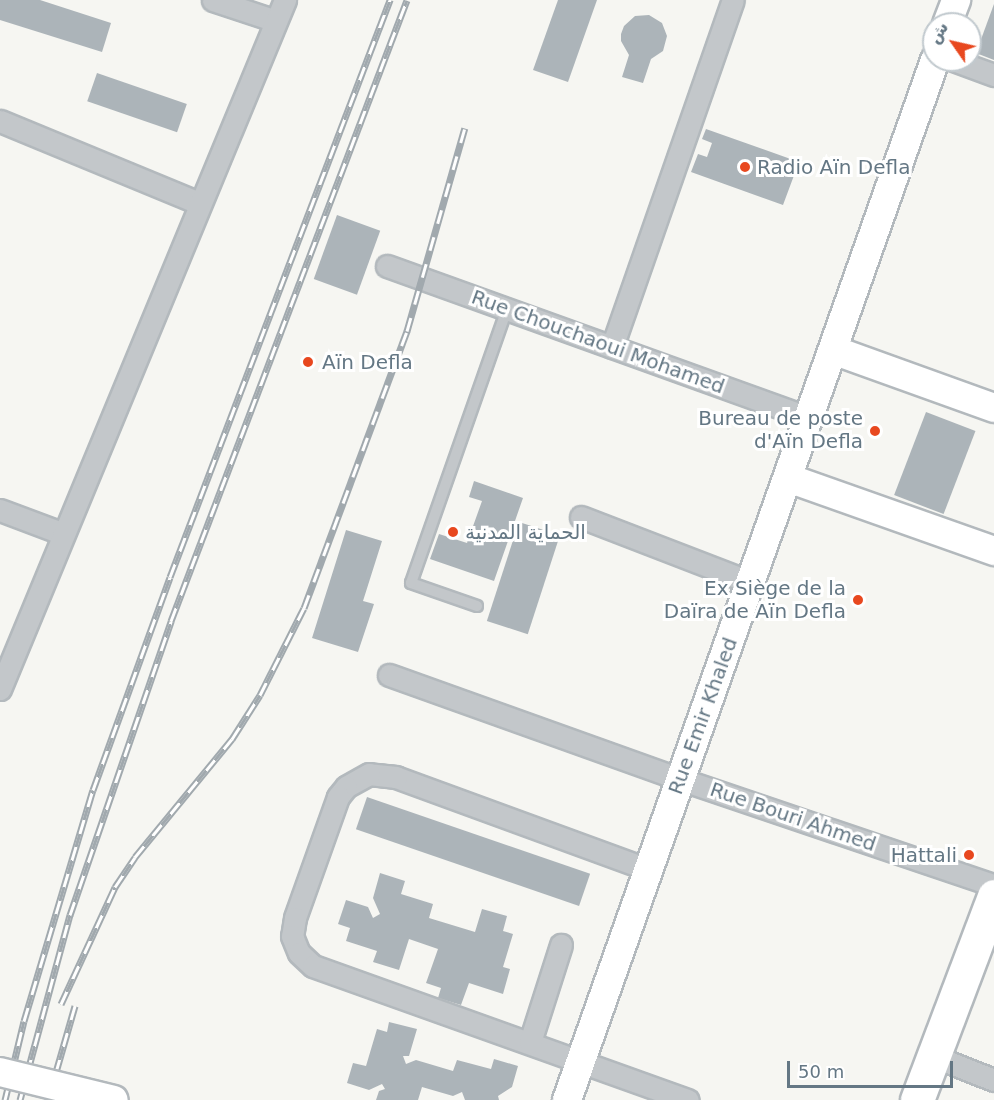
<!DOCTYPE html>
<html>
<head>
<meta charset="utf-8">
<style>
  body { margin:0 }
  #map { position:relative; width:994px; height:1100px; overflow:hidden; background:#f6f6f2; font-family:"DejaVu Sans",Vazirmatn,sans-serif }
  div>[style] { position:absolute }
  .building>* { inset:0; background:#acb4b9; transform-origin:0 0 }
  .roads { filter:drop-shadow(2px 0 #b3b9bd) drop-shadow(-2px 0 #b3b9bd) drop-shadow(0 2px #b3b9bd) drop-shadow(0 -2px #b3b9bd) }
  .lane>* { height:10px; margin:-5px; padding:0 5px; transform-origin:5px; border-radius:5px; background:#c3c7ca }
  .street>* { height:21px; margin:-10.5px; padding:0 10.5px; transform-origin:10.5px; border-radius:10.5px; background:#c3c7ca }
  .secondary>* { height:28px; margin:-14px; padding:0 14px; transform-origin:14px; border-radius:14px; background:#fff }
  .primary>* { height:33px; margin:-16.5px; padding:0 16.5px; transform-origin:16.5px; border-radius:16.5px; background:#fff }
  .rail>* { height:7px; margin-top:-3.5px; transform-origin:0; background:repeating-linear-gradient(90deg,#fff 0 14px,#a1a9ae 0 28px); box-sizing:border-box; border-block:2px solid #a1a9ae }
  .bridges { filter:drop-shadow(2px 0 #b3b9bd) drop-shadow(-2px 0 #b3b9bd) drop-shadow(0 2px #b3b9bd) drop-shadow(0 -2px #b3b9bd) }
  .secondary-bridge>* { height:28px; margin:-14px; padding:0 14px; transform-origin:14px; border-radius:14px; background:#fff }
  .dots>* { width:16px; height:16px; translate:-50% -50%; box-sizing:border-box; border:3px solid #fff; border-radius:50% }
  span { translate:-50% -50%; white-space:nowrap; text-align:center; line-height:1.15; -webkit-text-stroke:6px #fff; paint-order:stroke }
  .poi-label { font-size:20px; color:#647784 }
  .left { translate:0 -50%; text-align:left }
  .right { translate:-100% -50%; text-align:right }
  .street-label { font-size:20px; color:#647784 }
  .north { position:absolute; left:922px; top:12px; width:60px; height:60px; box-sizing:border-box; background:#fff; border:2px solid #c1c9ce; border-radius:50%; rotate:304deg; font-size:16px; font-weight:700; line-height:24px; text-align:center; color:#647784 }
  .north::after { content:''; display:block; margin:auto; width:21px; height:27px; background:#e8481f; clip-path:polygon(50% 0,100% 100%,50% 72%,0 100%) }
  .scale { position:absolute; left:787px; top:1061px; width:166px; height:27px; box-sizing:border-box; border:3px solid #647784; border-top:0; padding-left:8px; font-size:18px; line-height:21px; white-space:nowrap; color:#647784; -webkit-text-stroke:4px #fff; paint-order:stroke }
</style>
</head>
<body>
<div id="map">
  <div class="building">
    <div style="clip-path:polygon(0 0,40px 0,111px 23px,102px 52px,0 20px)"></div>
    <div style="clip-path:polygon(558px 0,597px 0,568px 82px,533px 70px)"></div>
    <div style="clip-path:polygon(994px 4px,994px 60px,976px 53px)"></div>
    <div style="clip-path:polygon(649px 15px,662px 23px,667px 36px,663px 51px,651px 59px,643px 83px,622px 77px,629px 55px,621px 41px,621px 34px,624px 26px,635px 16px)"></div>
    <div style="left:97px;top:73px;width:95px;height:30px;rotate:19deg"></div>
    <div style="clip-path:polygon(706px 129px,799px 162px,783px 205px,691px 172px,698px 154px,707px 157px,712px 143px,702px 139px)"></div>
    <div style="left:337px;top:215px;width:46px;height:68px;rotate:20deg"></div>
    <div style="left:926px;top:412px;width:53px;height:89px;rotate:21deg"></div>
    <div style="clip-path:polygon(474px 481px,523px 498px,494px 581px,430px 559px,439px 534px,467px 543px,482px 501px,469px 497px)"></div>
    <div style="left:519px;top:522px;width:43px;height:104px;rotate:18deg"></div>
    <div style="clip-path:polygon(346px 530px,382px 541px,363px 601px,374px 604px,358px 652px,312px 638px)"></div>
    <div style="left:367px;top:797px;width:236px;height:34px;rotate:19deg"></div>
    <div style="clip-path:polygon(380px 873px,405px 881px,401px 894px,433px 904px,429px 918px,475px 932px,482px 909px,507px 916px,503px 931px,513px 934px,503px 967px,510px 969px,503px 994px,469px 983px,461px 1005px,438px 998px,441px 988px,426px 983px,438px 949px,409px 939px,399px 970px,373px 962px,377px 951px,346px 941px,350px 928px,338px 924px,346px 900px,368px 907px,373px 918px,380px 914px,373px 898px)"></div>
    <div style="clip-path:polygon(389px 1022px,417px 1029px,409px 1056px,403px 1056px,406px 1064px,416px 1060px,453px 1071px,457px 1060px,491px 1069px,494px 1059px,518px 1066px,512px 1087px,498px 1096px,499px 1100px,465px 1100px,462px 1092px,453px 1096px,422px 1087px,418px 1100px,376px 1100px,379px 1091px,385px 1089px,382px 1084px,369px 1090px,347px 1083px,353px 1063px,366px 1066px,377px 1029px,387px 1032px)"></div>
  </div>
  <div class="roads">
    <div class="lane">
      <div style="left:477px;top:606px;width:70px;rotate:-160.8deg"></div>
      <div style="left:411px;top:583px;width:290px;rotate:-70.7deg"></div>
    </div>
    <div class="street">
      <div style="left:213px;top:0;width:66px;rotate:18.4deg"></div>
      <div style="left:953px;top:60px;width:44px;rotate:20.1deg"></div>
      <div style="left:0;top:121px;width:215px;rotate:22.4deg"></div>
      <div style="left:387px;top:266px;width:449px;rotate:19.8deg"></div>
      <div style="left:612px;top:347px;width:367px;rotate:-70.8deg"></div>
      <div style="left:0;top:510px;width:68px;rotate:20.6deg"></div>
      <div style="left:581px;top:517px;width:183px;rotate:21.1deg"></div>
      <div style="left:389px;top:675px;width:309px;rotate:19.7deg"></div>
      <div style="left:680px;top:779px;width:331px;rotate:18.7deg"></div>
      <div style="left:0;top:689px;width:746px;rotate:-67.53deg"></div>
      <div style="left:647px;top:869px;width:267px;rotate:-159.9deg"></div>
      <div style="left:396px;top:777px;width:27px;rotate:-174deg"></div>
      <div style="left:369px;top:774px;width:26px;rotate:151deg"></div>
      <div style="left:346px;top:787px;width:13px;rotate:129deg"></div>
      <div style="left:338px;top:797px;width:128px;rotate:109.6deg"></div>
      <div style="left:295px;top:918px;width:18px;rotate:99deg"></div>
      <div style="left:292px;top:936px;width:18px;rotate:68deg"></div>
      <div style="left:299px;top:953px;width:19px;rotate:43deg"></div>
      <div style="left:313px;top:966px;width:398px;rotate:19.7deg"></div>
      <div style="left:530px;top:1042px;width:102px;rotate:-72.3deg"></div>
      <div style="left:933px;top:1056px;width:66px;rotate:21.5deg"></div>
    </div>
    <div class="secondary">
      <div style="left:947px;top:24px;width:26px;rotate:-69deg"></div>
      <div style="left:833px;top:350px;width:171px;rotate:19.8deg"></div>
      <div style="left:788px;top:478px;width:219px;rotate:19.5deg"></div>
      <div style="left:567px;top:1100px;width:1103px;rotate:-70.51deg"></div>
    </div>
    <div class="primary">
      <div style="left:917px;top:1100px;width:218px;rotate:-69.3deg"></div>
    </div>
  </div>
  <div class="rail">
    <div style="left:61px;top:1004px;width:129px;rotate:-65.2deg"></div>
    <div style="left:115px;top:887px;width:36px;rotate:-56deg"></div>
    <div style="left:135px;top:857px;width:153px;rotate:-50.6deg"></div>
    <div style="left:232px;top:739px;width:52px;rotate:-57.5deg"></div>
    <div style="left:260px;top:695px;width:97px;rotate:-63.2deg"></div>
    <div style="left:304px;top:608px;width:296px;rotate:-69.6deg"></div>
    <div style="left:407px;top:331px;width:211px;rotate:-74.1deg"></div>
    <div style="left:5px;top:1100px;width:81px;rotate:-76.5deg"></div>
    <div style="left:24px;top:1021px;width:241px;rotate:-73.4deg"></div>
    <div style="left:93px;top:790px;width:226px;rotate:-70.1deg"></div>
    <div style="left:170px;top:577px;width:618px;rotate:-69.13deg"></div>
    <div style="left:20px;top:1100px;width:192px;rotate:-74.9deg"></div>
    <div style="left:70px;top:915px;width:311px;rotate:-71deg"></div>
    <div style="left:171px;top:621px;width:664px;rotate:-69.19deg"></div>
    <div style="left:48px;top:1100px;width:98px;rotate:-74deg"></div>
  </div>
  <div class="bridges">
    <div class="secondary-bridge">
      <div style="left:0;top:1072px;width:117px;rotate:13.8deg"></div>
    </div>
  </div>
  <div class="dots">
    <div style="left:745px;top:167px;background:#e8481f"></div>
    <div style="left:308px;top:362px;background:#e8481f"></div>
    <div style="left:875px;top:431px;background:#e8481f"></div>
    <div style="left:453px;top:532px;background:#e8481f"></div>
    <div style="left:858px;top:600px;background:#e8481f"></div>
    <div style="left:969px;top:855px;background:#e8481f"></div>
  </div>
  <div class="poi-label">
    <span class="left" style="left:757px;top:167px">Radio Aïn Defla</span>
    <span class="left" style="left:322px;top:362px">Aïn Defla</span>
    <span class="right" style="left:863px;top:430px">Bureau de poste<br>d'Aïn Defla</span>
    <span class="left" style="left:465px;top:532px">الحماية المدنية</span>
    <span class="right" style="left:846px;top:600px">Ex Siège de la<br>Daïra de Aïn Defla</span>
    <span class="right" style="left:957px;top:855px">Hattali</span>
  </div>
  <div class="street-label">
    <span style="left:598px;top:342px;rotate:20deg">Rue Chouchaoui Mohamed</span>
    <span style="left:703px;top:716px;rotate:-70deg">Rue Emir Khaled</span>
    <span style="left:793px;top:817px;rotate:19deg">Rue Bouri Ahmed</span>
  </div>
  <div class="north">ش</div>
  <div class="scale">50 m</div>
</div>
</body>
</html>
